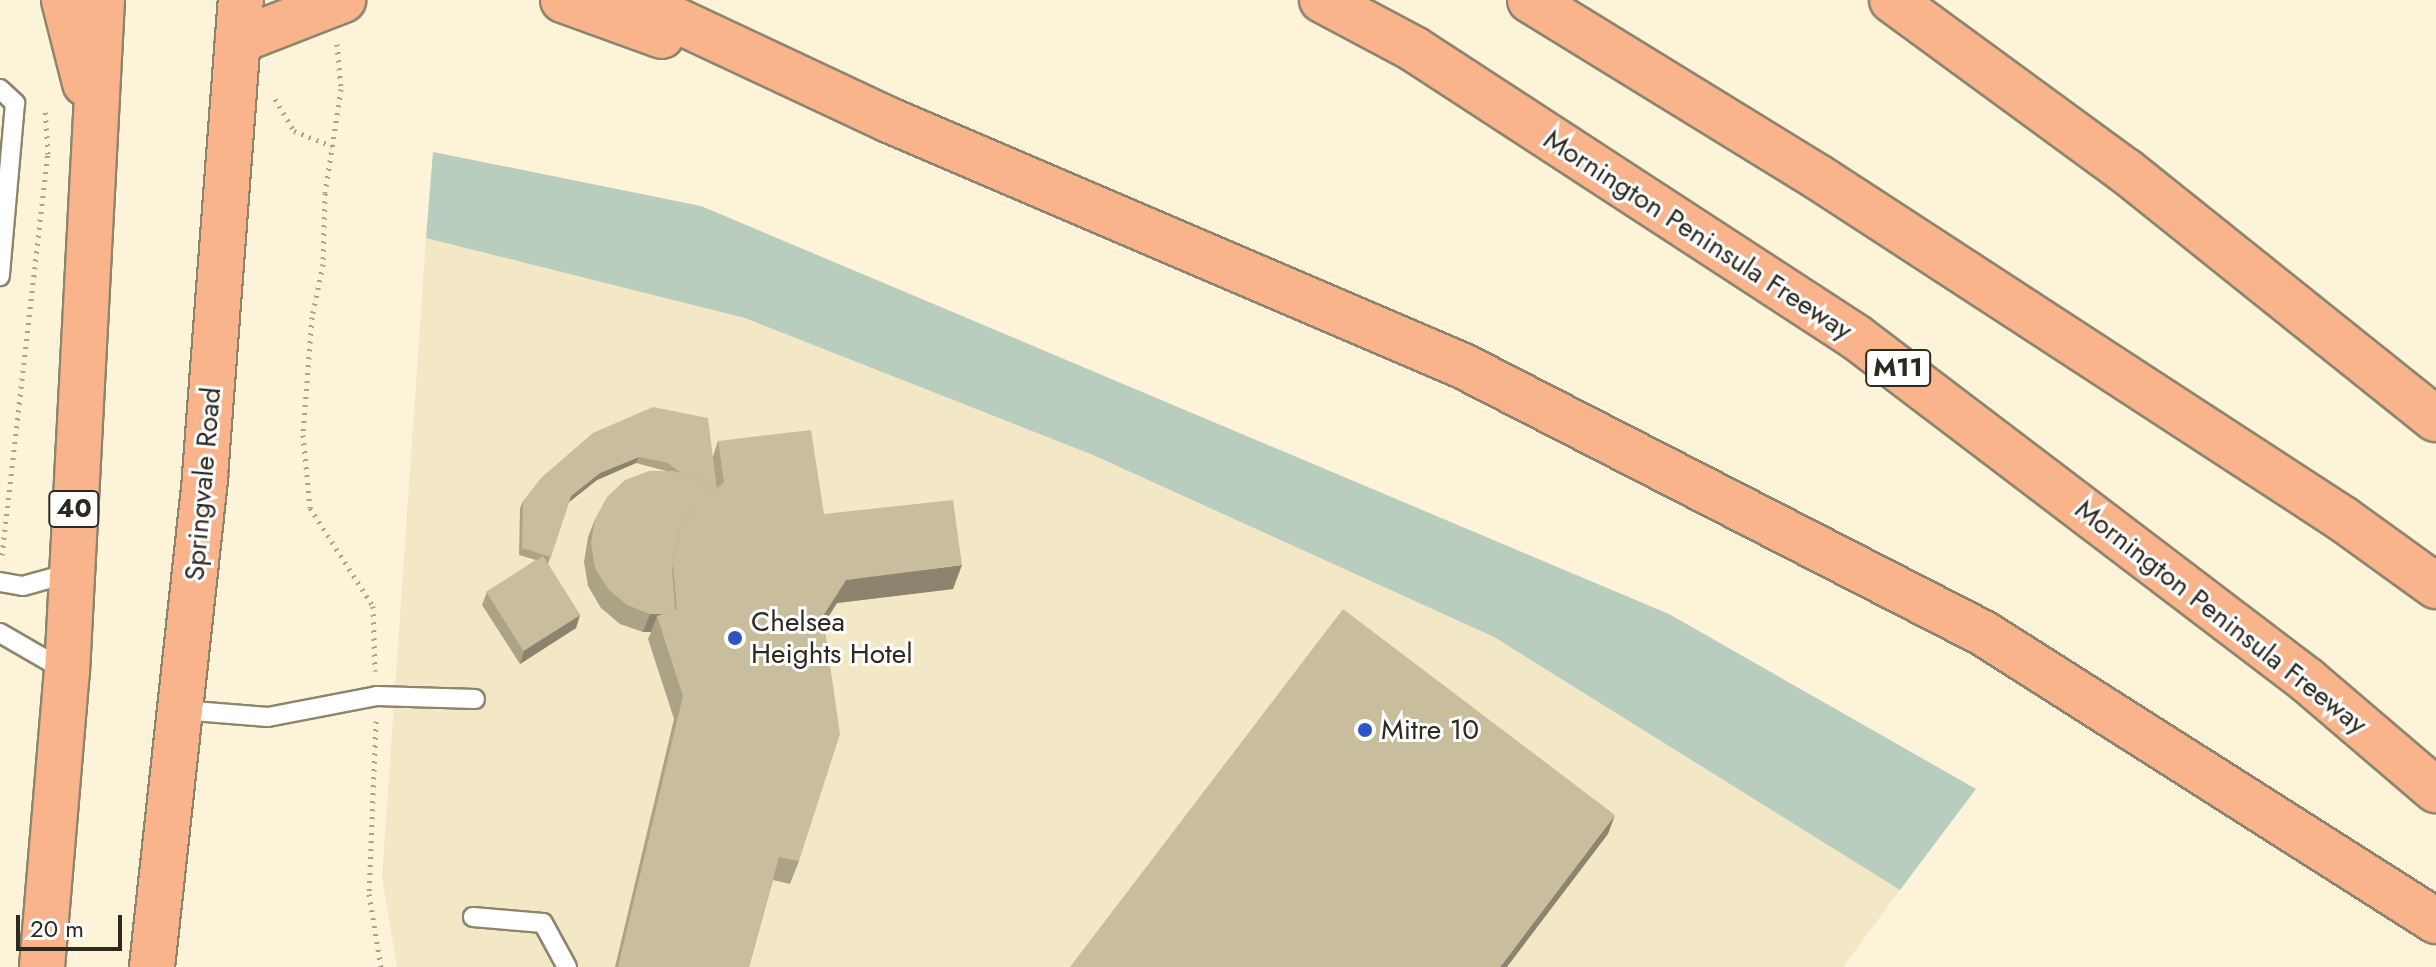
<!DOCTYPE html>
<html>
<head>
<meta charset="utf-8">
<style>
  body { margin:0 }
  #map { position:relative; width:2436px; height:967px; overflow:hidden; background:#fcf3d8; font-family:Jost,sans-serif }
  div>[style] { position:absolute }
  .built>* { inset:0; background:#f3e8c6 }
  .green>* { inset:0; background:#b8cdbd }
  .path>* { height:5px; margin-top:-2.5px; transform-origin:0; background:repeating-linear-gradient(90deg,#aaa48f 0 2px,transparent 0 8px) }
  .roads { filter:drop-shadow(2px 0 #8d856d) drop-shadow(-2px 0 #8d856d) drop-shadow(0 2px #8d856d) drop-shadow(0 -2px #8d856d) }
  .lane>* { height:18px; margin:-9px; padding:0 9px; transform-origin:9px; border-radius:9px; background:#fff }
  .highway>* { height:44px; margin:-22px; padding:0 22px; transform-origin:22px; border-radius:22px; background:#fab48b }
  .wall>* { inset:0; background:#aca387 }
  .shaded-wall>* { inset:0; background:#8c846e }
  .building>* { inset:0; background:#c8bd9d; transform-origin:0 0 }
  .dots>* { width:22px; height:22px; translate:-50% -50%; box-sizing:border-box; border:4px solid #fff; border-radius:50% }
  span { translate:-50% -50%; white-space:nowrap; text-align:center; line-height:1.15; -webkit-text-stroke:6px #fff; paint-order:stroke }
  .shield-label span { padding:2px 6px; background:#fff; border:2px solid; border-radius:6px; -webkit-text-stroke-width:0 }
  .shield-label { font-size:26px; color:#2c291f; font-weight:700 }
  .street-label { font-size:28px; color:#2c291f }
  .poi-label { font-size:28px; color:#2c291f }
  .left { translate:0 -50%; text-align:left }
  .scale { position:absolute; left:16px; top:915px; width:106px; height:36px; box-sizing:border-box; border:4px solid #2c291f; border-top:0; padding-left:10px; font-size:24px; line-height:28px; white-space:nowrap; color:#2c291f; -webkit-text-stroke:6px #fff; paint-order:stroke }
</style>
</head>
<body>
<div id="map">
  <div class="built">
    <div style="clip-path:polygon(426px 238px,745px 318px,1093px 455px,1494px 637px,1900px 890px,1843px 967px,397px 967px,382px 878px)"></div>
  </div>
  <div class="green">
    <div style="clip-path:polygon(433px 152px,701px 206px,1669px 614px,1976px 789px,1900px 890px,1494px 637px,1093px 455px,745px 318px,426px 238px)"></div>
  </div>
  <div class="path">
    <div style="left:337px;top:44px;width:45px;rotate:84.9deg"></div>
    <div style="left:341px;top:89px;width:105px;rotate:98.7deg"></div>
    <div style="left:325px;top:193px;width:71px;rotate:91.6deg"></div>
    <div style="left:323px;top:264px;width:54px;rotate:101.7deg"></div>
    <div style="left:312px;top:317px;width:118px;rotate:94.4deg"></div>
    <div style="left:303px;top:435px;width:73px;rotate:84.5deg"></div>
    <div style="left:310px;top:508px;width:117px;rotate:57.3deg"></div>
    <div style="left:373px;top:606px;width:65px;rotate:88.2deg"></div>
    <div style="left:275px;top:99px;width:37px;rotate:59deg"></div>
    <div style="left:294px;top:131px;width:41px;rotate:21.5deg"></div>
    <div style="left:2px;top:555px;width:404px;rotate:-83.5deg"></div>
    <div style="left:48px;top:154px;width:46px;rotate:-93.7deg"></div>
    <div style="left:376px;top:721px;width:173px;rotate:92.3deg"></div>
    <div style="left:369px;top:894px;width:74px;rotate:80.7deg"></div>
  </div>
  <div class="roads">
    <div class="lane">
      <div style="left:0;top:89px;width:21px;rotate:43deg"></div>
      <div style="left:15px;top:103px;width:174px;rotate:95deg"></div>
      <div style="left:0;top:582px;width:23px;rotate:10deg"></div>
      <div style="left:23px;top:586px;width:49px;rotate:-15.5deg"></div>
      <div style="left:0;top:633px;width:74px;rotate:30deg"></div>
      <div style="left:181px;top:710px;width:87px;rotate:4.6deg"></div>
      <div style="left:268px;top:717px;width:111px;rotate:-10.9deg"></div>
      <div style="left:377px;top:696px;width:98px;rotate:1.8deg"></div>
      <div style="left:473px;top:917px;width:70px;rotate:4.9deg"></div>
      <div style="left:543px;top:923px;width:50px;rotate:61.4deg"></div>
    </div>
    <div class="highway">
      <div style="left:64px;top:0;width:86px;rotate:75.8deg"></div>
      <div style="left:563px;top:0;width:105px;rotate:20deg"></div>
      <div style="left:633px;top:0;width:283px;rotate:25.1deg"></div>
      <div style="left:889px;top:120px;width:624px;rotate:23.2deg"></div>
      <div style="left:1463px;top:366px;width:585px;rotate:27.18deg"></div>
      <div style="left:1983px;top:633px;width:537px;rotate:32.45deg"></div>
      <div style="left:1322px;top:0;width:104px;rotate:28deg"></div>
      <div style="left:1414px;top:49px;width:528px;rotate:33.09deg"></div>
      <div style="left:1856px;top:337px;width:567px;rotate:37.25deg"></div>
      <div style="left:2307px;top:680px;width:170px;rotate:40.5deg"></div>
      <div style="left:1530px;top:0;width:338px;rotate:31.6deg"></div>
      <div style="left:1818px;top:177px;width:627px;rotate:33.08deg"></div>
      <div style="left:2343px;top:519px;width:115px;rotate:35.8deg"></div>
      <div style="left:1892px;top:0;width:290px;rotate:36.2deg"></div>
      <div style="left:2126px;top:171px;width:397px;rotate:38.7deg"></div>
      <div style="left:238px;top:41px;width:113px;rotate:-21.3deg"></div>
      <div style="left:42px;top:967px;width:296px;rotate:-85.2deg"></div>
      <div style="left:67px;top:672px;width:673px;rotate:-87.02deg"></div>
      <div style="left:152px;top:967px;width:494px;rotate:-83.8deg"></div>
      <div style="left:205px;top:476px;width:477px;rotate:-85.7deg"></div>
    </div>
  </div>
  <div class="wall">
    <div style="clip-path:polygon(593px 433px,713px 456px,718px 441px,824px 514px,953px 589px,837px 603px,824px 624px,799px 861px,790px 884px,773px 880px,749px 967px,615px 967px,674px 719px,648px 639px,651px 632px,643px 632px,620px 624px,601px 608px,588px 586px,584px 562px,588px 537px,595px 519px,666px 471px,636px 463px,597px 480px,569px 502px,548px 564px,580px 615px,576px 628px,520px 664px,482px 605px,487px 592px,536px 560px,519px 555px,520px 508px,523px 501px)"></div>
  </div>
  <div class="shaded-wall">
    <div style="clip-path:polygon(639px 457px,636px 463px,597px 480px,568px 503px,571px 496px,600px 473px)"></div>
    <div style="clip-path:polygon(962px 565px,953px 589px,837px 603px,814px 639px,823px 616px,846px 580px)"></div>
    <div style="clip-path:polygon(650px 614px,675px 614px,657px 616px,651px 632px,643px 632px)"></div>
    <div style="clip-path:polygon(580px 615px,576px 628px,520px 664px,524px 651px)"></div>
    <div style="clip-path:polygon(1615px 815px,1608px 834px,1507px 967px,1500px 967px)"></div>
  </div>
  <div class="building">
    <div style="clip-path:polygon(653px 407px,708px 418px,717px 489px,714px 492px,695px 477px,681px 473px,668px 463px,639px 457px,600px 473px,571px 496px,551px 557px,522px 548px,523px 501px,542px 477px,593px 433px)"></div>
    <div style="clip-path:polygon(811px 430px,824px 514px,953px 500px,962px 565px,846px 580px,823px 616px,840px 734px,799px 861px,779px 857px,749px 967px,618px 967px,683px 696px,657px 616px,677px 609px,673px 564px,681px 522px,724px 482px,718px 441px)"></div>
    <div style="clip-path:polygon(649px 471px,674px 471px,695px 477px,714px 492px,681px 522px,672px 569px,675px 610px,662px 614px,650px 614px,627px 605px,608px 589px,595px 568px,591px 543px,595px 519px,607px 497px,625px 480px)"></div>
    <div style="left:543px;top:556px;width:70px;height:67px;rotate:58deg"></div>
    <div style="clip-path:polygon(1343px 609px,1615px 815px,1500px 967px,1070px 967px)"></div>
  </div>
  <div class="dots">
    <div style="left:735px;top:638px;background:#3154c4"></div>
    <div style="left:1365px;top:730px;background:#3154c4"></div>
  </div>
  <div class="shield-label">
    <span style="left:1898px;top:368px">M11</span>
    <span style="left:74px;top:509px">40</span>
  </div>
  <div class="street-label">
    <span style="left:1698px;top:235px;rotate:33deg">Mornington Peninsula Freeway</span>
    <span style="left:203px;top:484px;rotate:-85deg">Springvale Road</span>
    <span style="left:2221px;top:617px;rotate:38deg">Mornington Peninsula Freeway</span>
  </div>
  <div class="poi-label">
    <span class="left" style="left:751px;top:638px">Chelsea<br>Heights Hotel</span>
    <span class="left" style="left:1381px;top:730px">Mitre 10</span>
  </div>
  <div class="scale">20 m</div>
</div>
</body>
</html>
